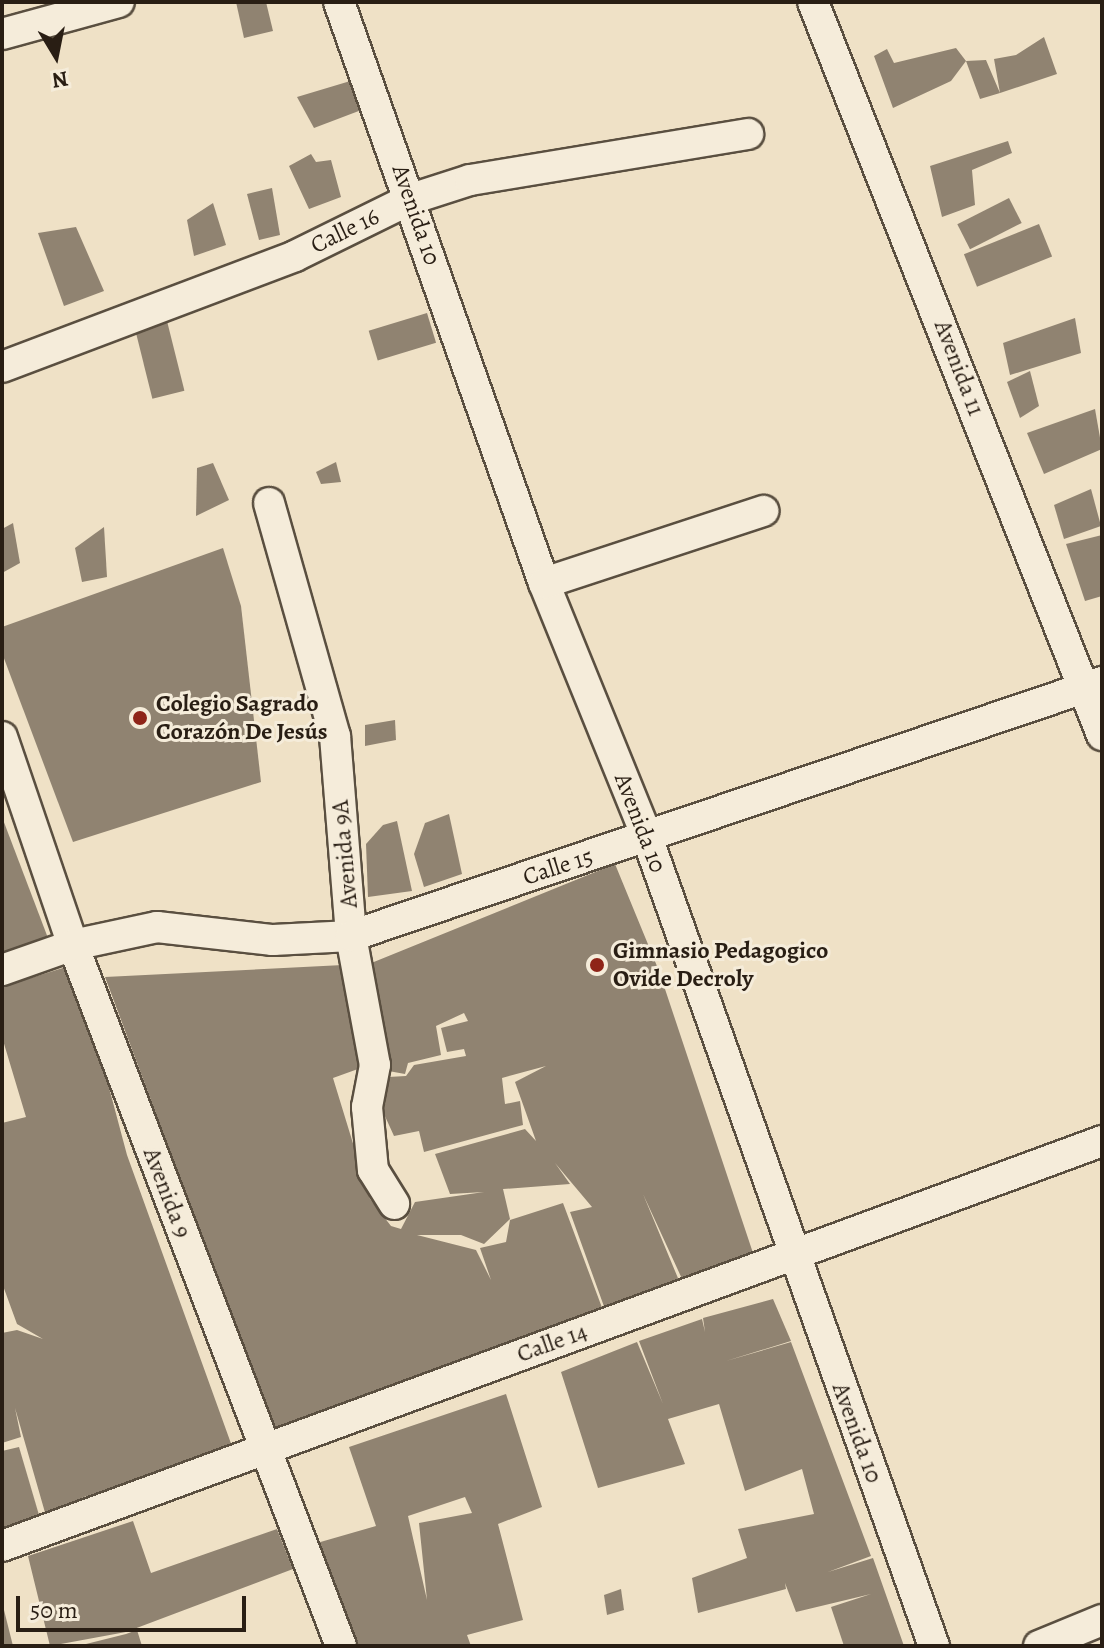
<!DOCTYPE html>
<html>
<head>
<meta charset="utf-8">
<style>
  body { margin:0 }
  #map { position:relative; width:1104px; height:1648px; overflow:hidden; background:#efe1c6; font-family:Alegreya,serif }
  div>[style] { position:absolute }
  .building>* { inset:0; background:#908371; transform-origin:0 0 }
  .roads { filter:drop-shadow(2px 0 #5a4f40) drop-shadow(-2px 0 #5a4f40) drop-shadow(0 2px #5a4f40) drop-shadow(0 -2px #5a4f40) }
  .street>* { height:30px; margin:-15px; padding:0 15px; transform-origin:15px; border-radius:15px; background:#f5ecda }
  .dots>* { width:22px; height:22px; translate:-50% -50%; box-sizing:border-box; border:4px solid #f5ecda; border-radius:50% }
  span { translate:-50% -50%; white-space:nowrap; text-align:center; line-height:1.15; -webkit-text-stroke:6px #f5ecda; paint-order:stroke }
  .street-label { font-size:24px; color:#291e14 }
  .poi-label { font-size:24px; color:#291e14; font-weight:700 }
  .left { translate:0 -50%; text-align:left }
  .frame { position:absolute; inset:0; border:4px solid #291e14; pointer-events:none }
  .north { position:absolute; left:16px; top:16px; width:80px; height:80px; -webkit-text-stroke:6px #f5ecda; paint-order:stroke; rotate:170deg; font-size:22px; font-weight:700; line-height:32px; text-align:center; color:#291e14 }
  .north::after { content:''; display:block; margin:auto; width:28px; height:36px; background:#291e14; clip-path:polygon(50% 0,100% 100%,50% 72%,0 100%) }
  .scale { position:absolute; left:16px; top:1596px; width:230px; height:36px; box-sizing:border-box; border:4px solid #291e14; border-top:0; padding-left:10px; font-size:24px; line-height:28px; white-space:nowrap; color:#291e14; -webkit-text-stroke:6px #f5ecda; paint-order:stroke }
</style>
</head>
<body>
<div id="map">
  <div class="building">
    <div style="clip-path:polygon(236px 2px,266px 2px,273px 31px,244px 38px)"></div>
    <div style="clip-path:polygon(1044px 37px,1057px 74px,1000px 93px,980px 99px,966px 61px,986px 60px,1000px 93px,994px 59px,1016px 55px)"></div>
    <div style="clip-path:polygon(956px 48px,966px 61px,951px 81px,893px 108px,874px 56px,887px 49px,894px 63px)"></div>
    <div style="clip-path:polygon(357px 79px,364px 109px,314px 128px,297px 97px)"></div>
    <div style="clip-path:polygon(1008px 141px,1012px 153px,972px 170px,975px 205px,942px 217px,930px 166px)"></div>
    <div style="clip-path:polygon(311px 154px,316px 162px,331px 160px,341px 197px,309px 209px,289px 166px)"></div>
    <div style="clip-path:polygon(272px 188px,280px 235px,259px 240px,247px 194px)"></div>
    <div style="left:1009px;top:198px;width:28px;height:58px;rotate:63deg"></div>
    <div style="clip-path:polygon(213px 203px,226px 245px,194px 256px,187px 220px)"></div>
    <div style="left:1039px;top:224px;width:35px;height:81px;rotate:68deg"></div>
    <div style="clip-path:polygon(76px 227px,104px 291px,64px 306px,38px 233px)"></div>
    <div style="left:427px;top:313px;width:31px;height:61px;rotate:73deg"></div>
    <div style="clip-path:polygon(1075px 318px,1081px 353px,1010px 375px,1003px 343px)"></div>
    <div style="left:167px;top:321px;width:72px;height:33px;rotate:76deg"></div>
    <div style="clip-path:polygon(1030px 371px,1039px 406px,1020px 418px,1007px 382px)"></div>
    <div style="clip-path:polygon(1095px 409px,1102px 449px,1044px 474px,1027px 433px)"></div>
    <div style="clip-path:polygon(336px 462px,341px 482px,321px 484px,316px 472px)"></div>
    <div style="clip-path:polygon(213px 463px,229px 500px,196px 516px,197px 468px)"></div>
    <div style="clip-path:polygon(1091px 489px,1101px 526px,1064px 539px,1054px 505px)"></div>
    <div style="clip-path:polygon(13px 523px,20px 563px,2px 573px,2px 529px)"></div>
    <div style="clip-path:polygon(104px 527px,107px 577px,82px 582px,75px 548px)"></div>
    <div style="clip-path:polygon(1102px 535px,1102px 596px,1085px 601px,1066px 544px)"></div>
    <div style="clip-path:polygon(223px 548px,241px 606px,261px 782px,73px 842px,2px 653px,2px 627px)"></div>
    <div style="clip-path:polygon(395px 720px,396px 740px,365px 746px,365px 725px)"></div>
    <div style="clip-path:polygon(449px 814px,462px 874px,424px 887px,414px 854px,425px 823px)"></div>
    <div style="clip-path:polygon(2px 817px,51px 946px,2px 961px)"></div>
    <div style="clip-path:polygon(397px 821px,412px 891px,368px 897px,366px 844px,383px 825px)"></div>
    <div style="clip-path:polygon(615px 864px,659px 971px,753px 1253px,683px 1281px,643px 1194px,680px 1283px,606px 1312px,570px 1212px,592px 1207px,555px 1163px,570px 1184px,503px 1189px,510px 1219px,484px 1244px,461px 1235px,417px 1235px,476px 1250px,491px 1280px,480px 1248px,506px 1242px,510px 1220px,563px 1203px,604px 1313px,276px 1436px,105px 977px,343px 965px,369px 1065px,333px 1078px,370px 1199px,391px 1226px,401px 1229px,415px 1202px,484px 1192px,450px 1194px,435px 1154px,525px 1129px,536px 1141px,515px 1082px,546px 1066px,502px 1078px,505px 1104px,520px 1101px,523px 1125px,424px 1152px,419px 1131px,394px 1136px,384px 1114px,388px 1077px,406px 1076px,414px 1065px,466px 1056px,464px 1049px,447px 1052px,441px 1028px,468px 1021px,464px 1013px,436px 1026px,441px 1055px,408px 1063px,405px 1074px,383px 1070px,359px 968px)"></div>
    <div style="clip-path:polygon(66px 967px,103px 1065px,127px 1155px,233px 1449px,84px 1497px,46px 1516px,15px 1408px,21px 1437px,2px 1443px,2px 1333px,17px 1330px,43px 1339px,17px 1324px,2px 1283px,2px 1123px,26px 1117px,2px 1037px,2px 987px)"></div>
    <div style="clip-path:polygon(773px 1299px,791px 1341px,726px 1361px,791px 1342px,871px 1556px,828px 1572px,873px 1558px,904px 1646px,844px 1646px,831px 1607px,871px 1594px,796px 1612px,785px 1583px,786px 1589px,698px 1613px,692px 1578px,747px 1558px,738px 1529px,814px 1514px,802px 1469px,745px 1491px,719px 1404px,668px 1419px,685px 1464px,598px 1488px,561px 1372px,637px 1342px,663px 1404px,639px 1341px,702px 1319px,705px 1332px,703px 1318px)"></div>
    <div style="clip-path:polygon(evenodd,506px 1394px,542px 1507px,498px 1524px,523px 1620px,467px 1635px,471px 1646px,357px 1646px,317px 1543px,376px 1526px,349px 1447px,506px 1394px,465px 1497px,472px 1513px,419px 1523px,427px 1600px,408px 1516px,465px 1497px)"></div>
    <div style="clip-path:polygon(19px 1447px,39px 1515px,2px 1530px,2px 1451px)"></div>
    <div style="clip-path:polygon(133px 1521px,151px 1573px,277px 1529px,293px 1569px,126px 1632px,50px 1646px,28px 1556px)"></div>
    <div style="clip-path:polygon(621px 1589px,624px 1610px,607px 1615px,604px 1595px)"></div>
    <div style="clip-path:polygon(2px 1606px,3px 1606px,13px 1646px,2px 1646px)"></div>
    <div style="clip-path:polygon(137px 1630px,142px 1646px,78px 1646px,126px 1634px)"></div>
  </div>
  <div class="roads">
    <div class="street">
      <div style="left:339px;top:2px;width:616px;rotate:70.57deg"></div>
      <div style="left:544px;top:583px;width:274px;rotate:67.9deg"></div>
      <div style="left:647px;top:837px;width:858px;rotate:70.47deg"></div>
      <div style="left:813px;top:2px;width:788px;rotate:68.48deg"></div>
      <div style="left:2px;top:34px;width:121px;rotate:-15.3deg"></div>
      <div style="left:2px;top:367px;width:313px;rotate:-20.7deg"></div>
      <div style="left:295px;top:256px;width:129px;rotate:-26.2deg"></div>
      <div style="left:411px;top:199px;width:62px;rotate:-17.9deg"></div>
      <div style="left:470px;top:180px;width:282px;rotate:-9.4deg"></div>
      <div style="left:269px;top:503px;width:242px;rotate:74.2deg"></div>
      <div style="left:335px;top:736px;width:201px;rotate:85.4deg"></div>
      <div style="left:351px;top:936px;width:131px;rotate:79.5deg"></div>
      <div style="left:375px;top:1065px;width:43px;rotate:100.8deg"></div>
      <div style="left:367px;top:1107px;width:63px;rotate:84.6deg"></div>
      <div style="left:373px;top:1170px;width:40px;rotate:58deg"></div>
      <div style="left:544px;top:583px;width:231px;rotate:-18.2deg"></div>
      <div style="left:2px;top:737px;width:220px;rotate:71.2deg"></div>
      <div style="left:73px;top:945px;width:750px;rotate:69.08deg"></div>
      <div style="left:2px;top:970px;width:75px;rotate:-19.4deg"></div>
      <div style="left:73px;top:945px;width:86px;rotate:-12.1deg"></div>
      <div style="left:157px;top:927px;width:117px;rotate:6.4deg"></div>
      <div style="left:273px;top:940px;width:78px;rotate:-2.9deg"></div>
      <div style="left:351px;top:936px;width:793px;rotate:-18.69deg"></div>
      <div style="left:2px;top:1546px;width:1172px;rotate:-20.21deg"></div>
      <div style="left:1039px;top:1646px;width:68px;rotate:-22.4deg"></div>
    </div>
  </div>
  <div class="dots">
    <div style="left:140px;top:718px;background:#8f2418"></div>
    <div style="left:597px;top:965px;background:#8f2418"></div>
  </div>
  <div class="street-label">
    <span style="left:416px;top:215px;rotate:71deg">Avenida 10</span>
    <span style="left:345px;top:231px;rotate:-26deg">Calle 16</span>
    <span style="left:959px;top:368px;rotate:69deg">Avenida 11</span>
    <span style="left:640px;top:823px;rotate:69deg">Avenida 10</span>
    <span style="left:345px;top:854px;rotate:-95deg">Avenida 9A</span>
    <span style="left:558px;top:867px;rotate:-18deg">Calle 15</span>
    <span style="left:167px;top:1193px;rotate:69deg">Avenida 9</span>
    <span style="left:552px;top:1343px;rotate:-20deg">Calle 14</span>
    <span style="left:857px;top:1433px;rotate:70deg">Avenida 10</span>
  </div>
  <div class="poi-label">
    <span class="left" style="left:156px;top:718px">Colegio Sagrado<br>Corazón De Jesús</span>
    <span class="left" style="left:613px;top:965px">Gimnasio Pedagogico<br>Ovide Decroly</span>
  </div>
  <div class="frame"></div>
  <div class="north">N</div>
  <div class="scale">50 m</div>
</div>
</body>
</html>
